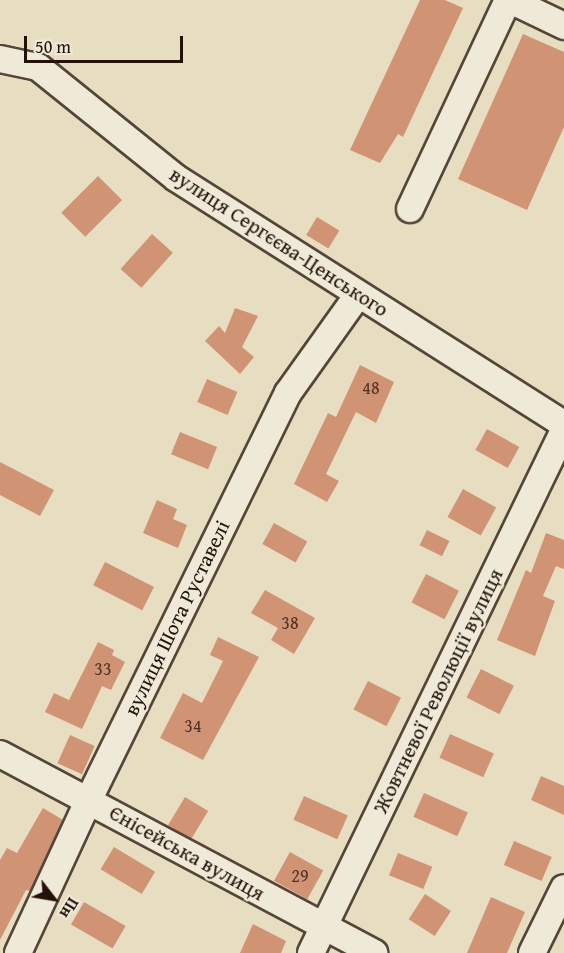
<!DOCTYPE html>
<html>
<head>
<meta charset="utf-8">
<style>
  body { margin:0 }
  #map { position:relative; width:564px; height:953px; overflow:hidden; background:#e7dec2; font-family:"Gentium Book Plus",serif }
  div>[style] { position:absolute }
  .building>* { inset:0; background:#d09374; transform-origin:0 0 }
  .roads { filter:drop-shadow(2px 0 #554538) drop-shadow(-2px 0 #554538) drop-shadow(0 2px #554538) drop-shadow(0 -2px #554538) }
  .minor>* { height:26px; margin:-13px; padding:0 13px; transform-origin:13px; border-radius:13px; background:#efead7 }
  span { translate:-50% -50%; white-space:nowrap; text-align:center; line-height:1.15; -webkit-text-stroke:4.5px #efead7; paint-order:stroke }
  .number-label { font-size:18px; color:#4f3224 }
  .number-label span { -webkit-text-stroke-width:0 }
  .street-label { font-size:21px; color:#24120a }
  .north { position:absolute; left:24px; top:869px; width:60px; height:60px; -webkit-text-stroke:4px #efead7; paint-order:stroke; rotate:121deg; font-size:16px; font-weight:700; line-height:24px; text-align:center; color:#24120a }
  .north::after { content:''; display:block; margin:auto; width:21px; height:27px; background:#24120a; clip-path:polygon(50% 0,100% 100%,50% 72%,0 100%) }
  .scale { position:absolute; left:24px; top:36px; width:159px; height:27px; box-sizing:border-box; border:3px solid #24120a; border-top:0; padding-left:8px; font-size:18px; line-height:21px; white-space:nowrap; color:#24120a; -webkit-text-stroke:4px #efead7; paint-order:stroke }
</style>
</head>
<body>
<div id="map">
  <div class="building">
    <div style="clip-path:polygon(420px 0,445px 0,463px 8px,403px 137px,398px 134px,380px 163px,350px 150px)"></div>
    <div style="clip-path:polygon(523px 34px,564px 52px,564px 127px,527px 210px,458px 179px)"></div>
    <div style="left:98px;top:176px;width:34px;height:52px;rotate:45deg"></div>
    <div style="left:317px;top:217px;width:26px;height:21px;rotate:31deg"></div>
    <div style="left:152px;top:234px;width:28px;height:47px;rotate:42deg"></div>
    <div style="clip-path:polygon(235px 308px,258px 316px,242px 347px,254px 357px,240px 374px,205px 341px,219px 326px,225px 333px)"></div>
    <div style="clip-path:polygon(360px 365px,394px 382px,376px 423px,356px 412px,326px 474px,339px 481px,327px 502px,294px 484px,328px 413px,336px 417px)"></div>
    <div style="left:207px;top:379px;width:33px;height:25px;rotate:23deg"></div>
    <div style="left:487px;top:429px;width:37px;height:24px;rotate:29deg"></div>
    <div style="left:180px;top:432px;width:40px;height:24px;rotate:22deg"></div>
    <div style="clip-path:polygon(0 462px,54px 490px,40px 516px,0 495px)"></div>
    <div style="left:463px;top:489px;width:38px;height:32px;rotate:29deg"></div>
    <div style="clip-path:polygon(157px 500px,177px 509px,173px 519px,187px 525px,178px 548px,143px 533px)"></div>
    <div style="left:274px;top:523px;width:38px;height:24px;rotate:29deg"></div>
    <div style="left:427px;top:530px;width:25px;height:17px;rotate:26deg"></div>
    <div style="clip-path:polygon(546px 533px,564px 540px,564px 569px,556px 566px,543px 596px,555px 601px,535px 656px,497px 640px,526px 570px,531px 573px)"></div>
    <div style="left:105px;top:562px;width:55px;height:26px;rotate:27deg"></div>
    <div style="left:426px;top:574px;width:37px;height:32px;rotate:27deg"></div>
    <div style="clip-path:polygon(265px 590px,315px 618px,294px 654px,271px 640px,278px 628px,251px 613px)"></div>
    <div style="clip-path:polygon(218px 637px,259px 657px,203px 760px,160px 738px,183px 693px,202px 703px,223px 661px,210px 655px)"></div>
    <div style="clip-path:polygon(98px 642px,114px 650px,112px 655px,125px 662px,111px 690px,102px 686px,82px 729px,45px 712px,54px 693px,69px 700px)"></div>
    <div style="left:481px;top:669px;width:37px;height:32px;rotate:27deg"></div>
    <div style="left:368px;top:681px;width:37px;height:32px;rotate:27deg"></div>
    <div style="left:450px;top:734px;width:48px;height:26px;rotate:24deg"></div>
    <div style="left:70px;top:735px;width:27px;height:31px;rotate:24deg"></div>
    <div style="clip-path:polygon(541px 776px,564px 786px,564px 815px,531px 800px)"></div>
    <div style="left:424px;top:793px;width:48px;height:26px;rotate:24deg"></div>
    <div style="left:304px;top:796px;width:48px;height:26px;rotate:24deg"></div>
    <div style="left:185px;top:797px;width:27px;height:33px;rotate:31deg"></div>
    <div style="clip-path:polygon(43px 808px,63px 820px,30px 891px,26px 890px,0 940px,0 860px,7px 848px,17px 853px)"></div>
    <div style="left:514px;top:841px;width:41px;height:26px;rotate:23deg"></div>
    <div style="left:114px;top:847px;width:48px;height:26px;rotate:31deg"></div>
    <div style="left:290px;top:852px;width:38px;height:33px;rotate:29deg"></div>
    <div style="left:398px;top:853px;width:37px;height:24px;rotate:22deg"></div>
    <div style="left:425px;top:894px;width:31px;height:30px;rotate:33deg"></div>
    <div style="clip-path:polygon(491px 897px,525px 912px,507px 953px,467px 953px)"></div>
    <div style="left:84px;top:902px;width:48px;height:26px;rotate:30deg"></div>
    <div style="clip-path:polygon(253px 924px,286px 941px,281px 953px,240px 953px)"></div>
  </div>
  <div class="roads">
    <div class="minor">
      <div style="left:510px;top:0;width:60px;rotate:25.7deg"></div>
      <div style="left:0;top:59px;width:39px;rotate:12deg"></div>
      <div style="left:38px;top:67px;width:177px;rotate:38.8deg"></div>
      <div style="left:176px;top:178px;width:459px;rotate:32.4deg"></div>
      <div style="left:410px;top:209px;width:231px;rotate:-64.9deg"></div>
      <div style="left:0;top:754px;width:424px;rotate:28deg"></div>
      <div style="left:18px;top:953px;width:170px;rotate:-65.2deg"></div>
      <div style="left:89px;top:799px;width:452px;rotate:-63.9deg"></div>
      <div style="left:288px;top:393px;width:120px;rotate:-54.5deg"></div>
      <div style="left:311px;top:953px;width:581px;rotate:-64.18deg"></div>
      <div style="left:532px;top:953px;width:72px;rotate:-63.8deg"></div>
    </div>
  </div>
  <div class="number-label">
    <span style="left:371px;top:388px">48</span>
    <span style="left:290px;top:623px">38</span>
    <span style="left:103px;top:669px">33</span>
    <span style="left:193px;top:726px">34</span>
    <span style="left:300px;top:876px">29</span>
  </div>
  <div class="street-label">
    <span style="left:279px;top:242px;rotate:33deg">вулиця Сергєєва-Ценського</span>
    <span style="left:177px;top:618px;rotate:-64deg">вулиця Шота Руставелі</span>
    <span style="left:438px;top:691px;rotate:-64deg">Жовтневої Революції вулиця</span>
    <span style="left:187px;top:853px;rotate:29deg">Єнісейська вулиця</span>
  </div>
  <div class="north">Пн</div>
  <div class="scale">50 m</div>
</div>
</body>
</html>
